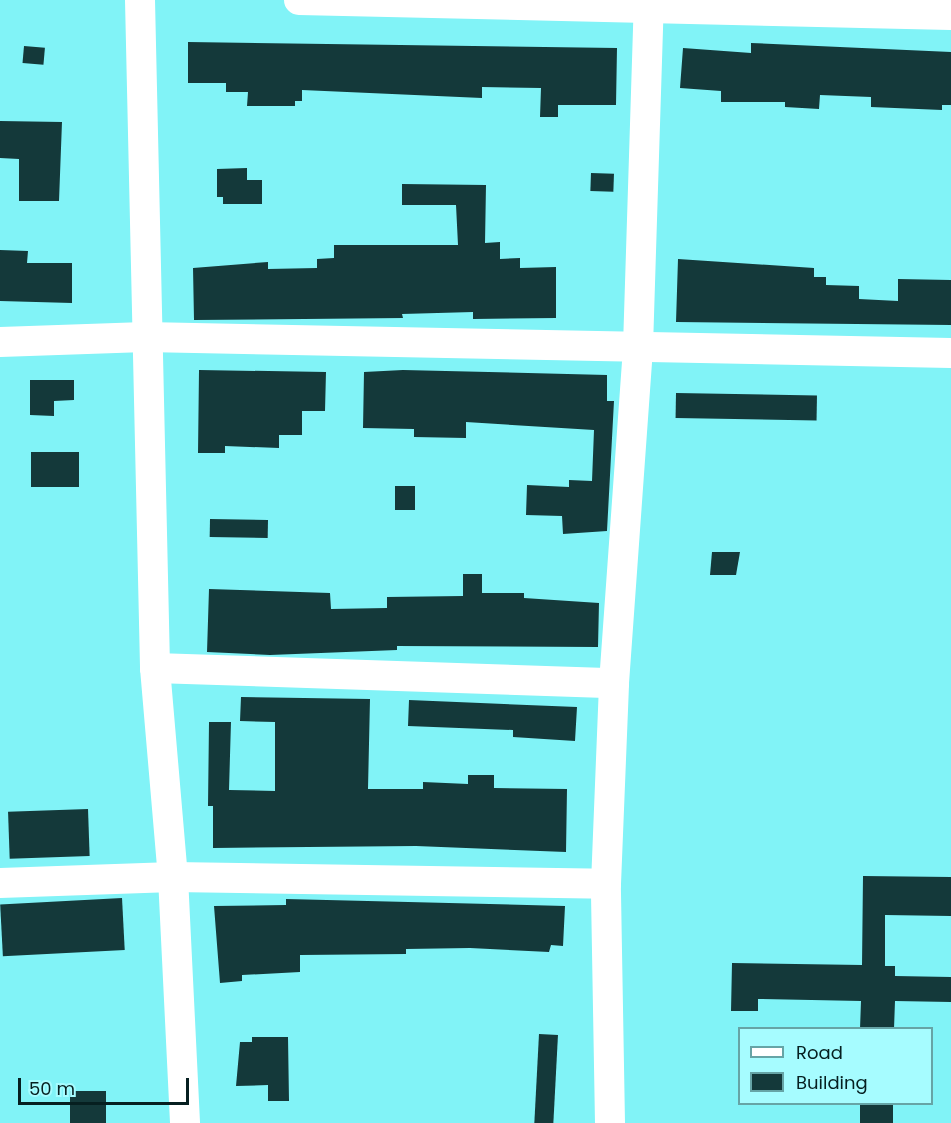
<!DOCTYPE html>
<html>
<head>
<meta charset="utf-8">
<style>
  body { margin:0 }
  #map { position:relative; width:951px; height:1123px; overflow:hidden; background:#81f3f7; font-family:Poppins,sans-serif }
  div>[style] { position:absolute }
  .building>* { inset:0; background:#14393a; transform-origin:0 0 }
  .minor>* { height:30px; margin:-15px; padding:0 15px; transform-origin:15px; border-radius:15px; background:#fff }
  span { translate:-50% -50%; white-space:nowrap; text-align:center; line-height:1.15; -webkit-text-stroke:6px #a6fcff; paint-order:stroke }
  .legend { position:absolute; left:738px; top:1027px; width:195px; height:78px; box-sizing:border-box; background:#a6fcff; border:2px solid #66a4a6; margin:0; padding:8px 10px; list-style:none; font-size:18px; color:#061f20 }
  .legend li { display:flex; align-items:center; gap:12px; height:30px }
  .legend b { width:30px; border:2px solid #66a4a6 }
  .scale { position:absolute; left:18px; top:1078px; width:171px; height:27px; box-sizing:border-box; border:3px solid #061f20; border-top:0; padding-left:8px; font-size:18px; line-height:21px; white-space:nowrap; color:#061f20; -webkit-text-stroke:4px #a6fcff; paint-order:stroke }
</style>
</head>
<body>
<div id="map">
  <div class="building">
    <div style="clip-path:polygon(188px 42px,617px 48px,616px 105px,558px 105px,558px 117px,540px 117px,541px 88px,482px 87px,482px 98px,302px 90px,302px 101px,295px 101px,295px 106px,247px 106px,248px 92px,226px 92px,226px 83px,188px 83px)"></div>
    <div style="clip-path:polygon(751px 43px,951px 52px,951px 105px,942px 105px,942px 110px,871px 107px,871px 97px,820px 95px,819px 109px,785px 107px,785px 102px,721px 102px,721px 91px,680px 88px,683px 48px,751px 53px)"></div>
    <div style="left:24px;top:46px;width:21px;height:17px;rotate:5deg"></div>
    <div style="clip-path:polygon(0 121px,62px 122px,59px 201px,19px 201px,19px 159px,0 158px)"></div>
    <div style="clip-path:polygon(247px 168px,247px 180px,262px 180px,262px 204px,223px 204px,223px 197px,217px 197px,217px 169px)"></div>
    <div style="left:591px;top:173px;width:23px;height:18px;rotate:2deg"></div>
    <div style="clip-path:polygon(402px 184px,486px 185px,485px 243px,500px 242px,500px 259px,520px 258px,520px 268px,556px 267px,556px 318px,473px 319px,473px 312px,402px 314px,403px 318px,194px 320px,193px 268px,268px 262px,268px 269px,317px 268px,317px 259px,334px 258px,334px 245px,458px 245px,456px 205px,402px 205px)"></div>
    <div style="clip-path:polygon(0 250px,28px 251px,27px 263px,72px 263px,72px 303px,0 301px)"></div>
    <div style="clip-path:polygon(678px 259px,814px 268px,814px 277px,826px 277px,826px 285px,859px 286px,859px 299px,898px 301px,898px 279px,951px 280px,951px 325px,676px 322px)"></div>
    <div style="clip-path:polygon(199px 370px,326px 372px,325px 411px,302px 411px,302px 435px,279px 435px,279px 448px,225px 446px,225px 453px,198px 453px)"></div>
    <div style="clip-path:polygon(403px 370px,607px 375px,607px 401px,614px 401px,607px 531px,563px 534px,562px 516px,526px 515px,527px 485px,569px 487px,569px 480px,592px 481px,594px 430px,466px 422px,466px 438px,414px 437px,414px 429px,363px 428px,364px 372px)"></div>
    <div style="clip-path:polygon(30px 380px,74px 380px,74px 400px,54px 401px,54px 416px,30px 415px)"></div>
    <div style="left:676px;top:393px;width:141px;height:25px;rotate:1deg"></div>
    <div style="left:31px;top:452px;width:48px;height:35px"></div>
    <div style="left:395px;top:486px;width:20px;height:24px"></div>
    <div style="left:210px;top:519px;width:58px;height:18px;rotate:1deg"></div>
    <div style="clip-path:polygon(712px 552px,740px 552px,736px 575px,710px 575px)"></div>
    <div style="clip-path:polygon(463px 574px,482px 574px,482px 593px,524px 593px,524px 598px,599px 603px,598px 647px,397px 646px,397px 650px,270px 655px,207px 652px,209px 589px,330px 593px,331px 609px,387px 608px,387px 597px,463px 596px)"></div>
    <div style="clip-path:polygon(241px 697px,370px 699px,368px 789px,423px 789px,423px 782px,468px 784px,468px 775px,494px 775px,494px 788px,567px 789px,566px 852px,416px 846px,213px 848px,213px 806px,208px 806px,209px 722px,231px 722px,229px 790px,275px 791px,275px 722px,240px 721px)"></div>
    <div style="clip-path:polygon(409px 700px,577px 707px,575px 741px,513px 737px,513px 730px,408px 726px)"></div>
    <div style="left:88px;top:809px;width:47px;height:80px;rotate:88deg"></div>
    <div style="clip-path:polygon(863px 876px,951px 877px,951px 916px,885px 915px,885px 966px,895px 966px,895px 976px,951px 977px,951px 1002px,895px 1001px,894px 1029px,860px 1029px,861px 1001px,758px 999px,758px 1011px,731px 1011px,732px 963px,862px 965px)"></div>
    <div style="left:122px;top:898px;width:52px;height:122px;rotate:87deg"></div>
    <div style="clip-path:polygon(286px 899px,565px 906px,563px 946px,551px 945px,549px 952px,470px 948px,406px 949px,406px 954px,300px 955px,300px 972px,242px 975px,242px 981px,220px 983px,214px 906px,286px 905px)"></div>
    <div style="left:539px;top:1034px;width:19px;height:89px;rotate:3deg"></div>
    <div style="clip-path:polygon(252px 1037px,288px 1037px,289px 1101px,268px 1101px,268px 1085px,236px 1086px,240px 1042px,252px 1042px)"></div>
    <div style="left:70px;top:1091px;width:36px;height:32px"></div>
    <div style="left:860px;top:1104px;width:33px;height:19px"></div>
  </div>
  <div class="minor">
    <div style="left:140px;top:0;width:668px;rotate:88.71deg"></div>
    <div style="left:155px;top:668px;width:210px;rotate:85.1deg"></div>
    <div style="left:173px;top:877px;width:246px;rotate:87.2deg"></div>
    <div style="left:299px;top:0;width:652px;rotate:1.32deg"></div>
    <div style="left:0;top:342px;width:145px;rotate:-2deg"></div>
    <div style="left:145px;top:337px;width:806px;rotate:1.14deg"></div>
    <div style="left:155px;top:668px;width:459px;rotate:1.9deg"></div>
    <div style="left:0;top:883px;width:173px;rotate:-2deg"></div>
    <div style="left:173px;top:877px;width:433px;rotate:0.9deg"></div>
    <div style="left:610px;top:1123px;width:239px;rotate:-91deg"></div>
    <div style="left:606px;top:884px;width:201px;rotate:-87.7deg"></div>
    <div style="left:614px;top:683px;width:337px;rotate:-85.9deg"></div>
    <div style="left:638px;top:347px;width:347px;rotate:-88.2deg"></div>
  </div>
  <ul class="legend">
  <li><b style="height:8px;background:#fff"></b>Road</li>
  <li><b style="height:16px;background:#14393a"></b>Building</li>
  </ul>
  <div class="scale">50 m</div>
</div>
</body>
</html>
